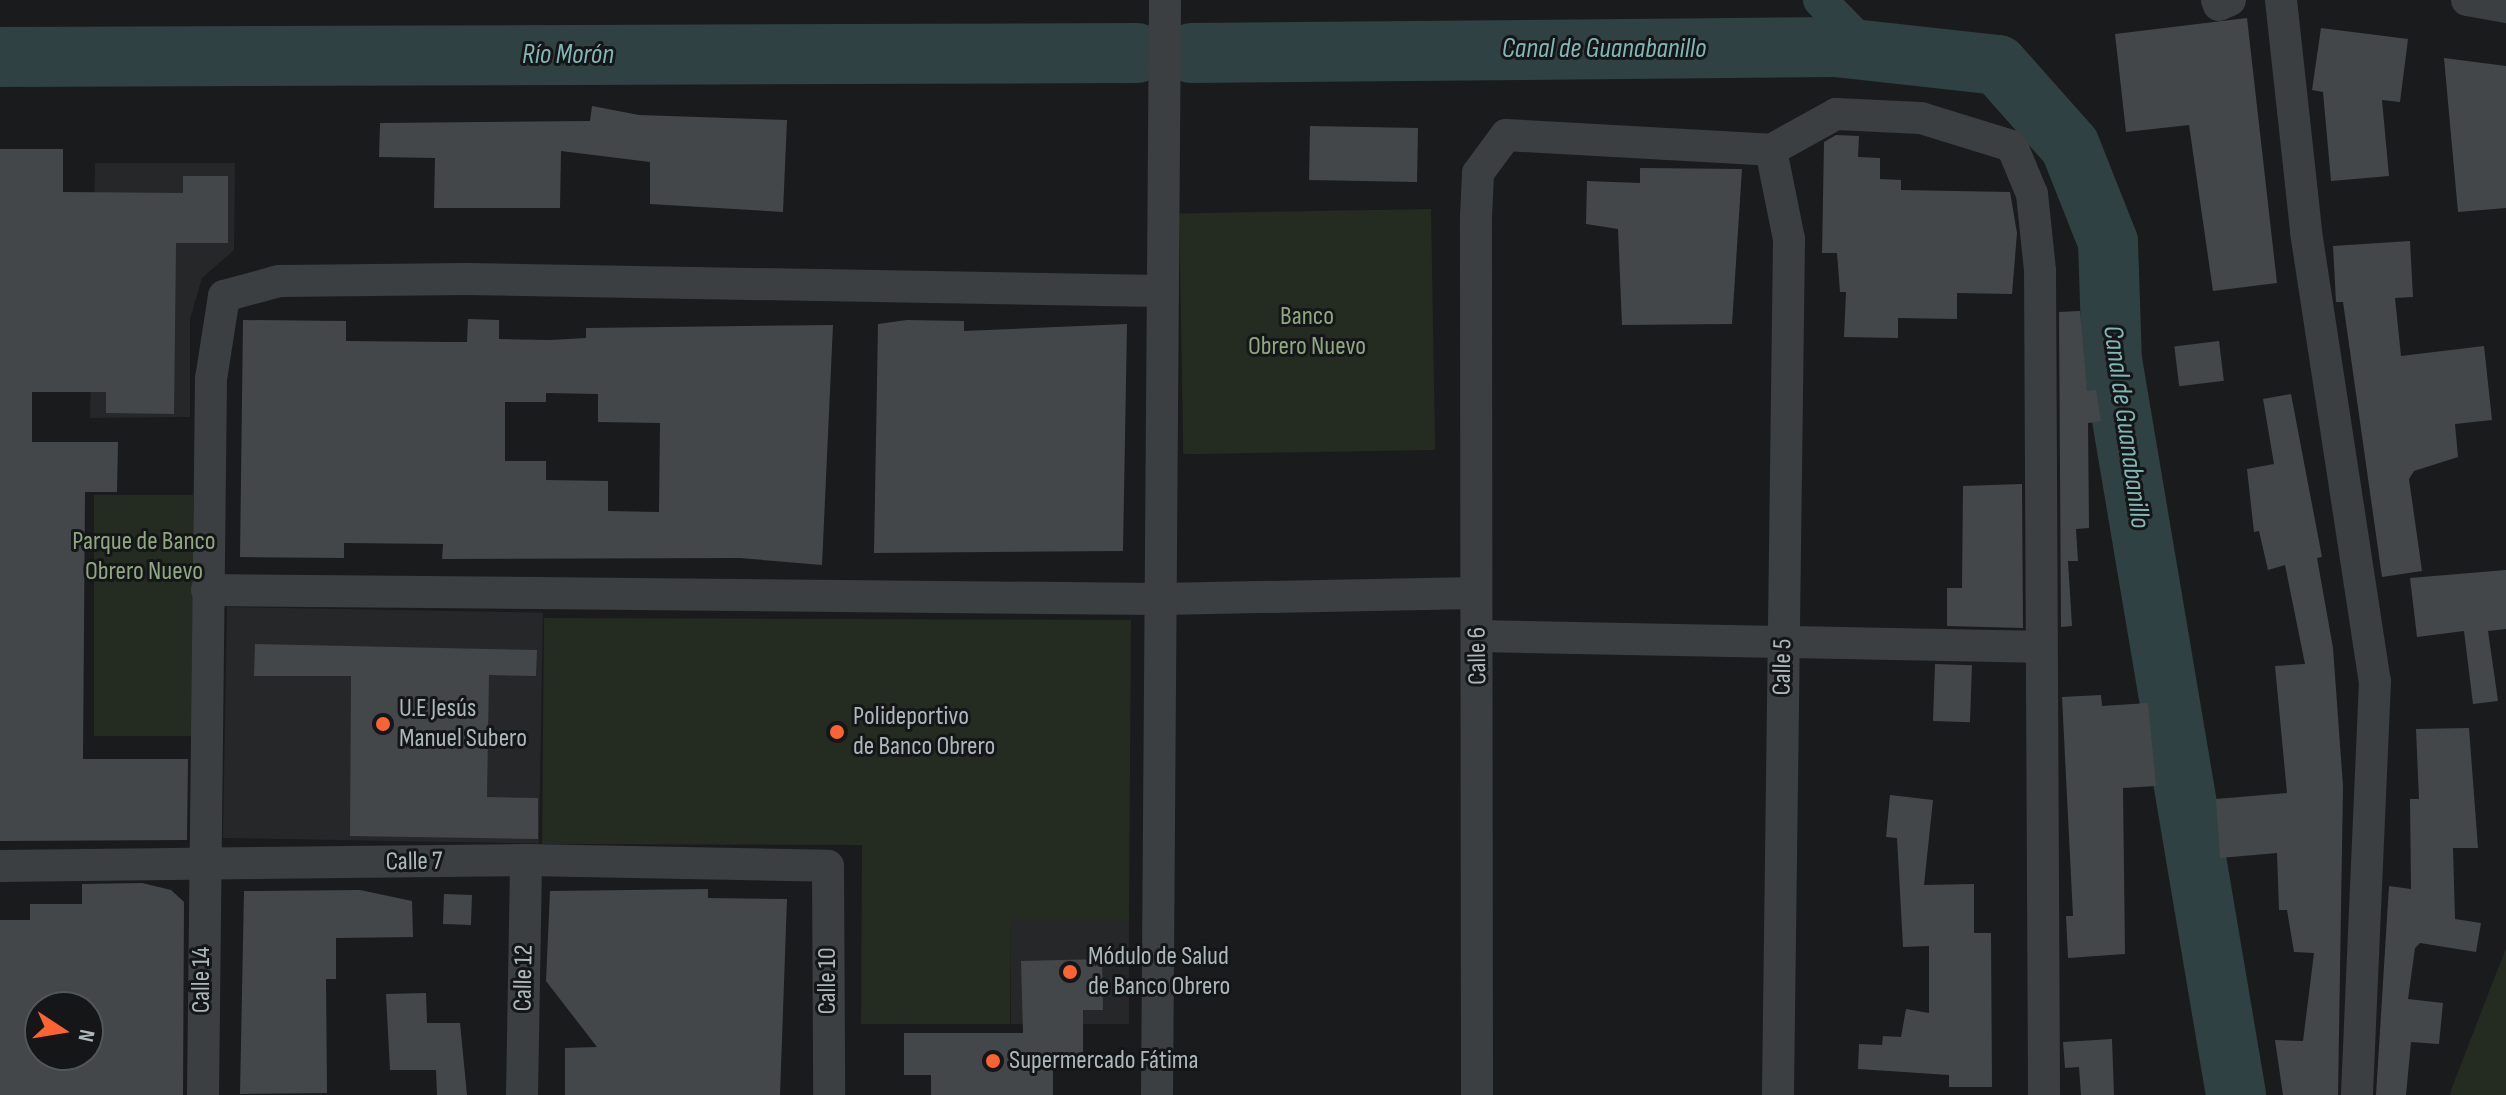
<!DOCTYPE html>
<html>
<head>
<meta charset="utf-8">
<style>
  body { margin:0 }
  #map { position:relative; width:2506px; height:1095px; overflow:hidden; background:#1a1b1c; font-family:"Sofia Sans Condensed",sans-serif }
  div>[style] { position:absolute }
  .built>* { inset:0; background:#262729; transform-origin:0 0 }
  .green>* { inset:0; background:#242b21; transform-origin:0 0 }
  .canal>* { height:34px; margin:-17px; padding:0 17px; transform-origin:17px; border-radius:17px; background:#2f4142 }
  .river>* { height:60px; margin:-30px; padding:0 30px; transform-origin:30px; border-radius:30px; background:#2f4142 }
  .building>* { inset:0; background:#444749; transform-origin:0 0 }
  .minor>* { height:32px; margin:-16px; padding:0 16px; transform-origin:16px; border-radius:16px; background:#3b3f42 }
  .dots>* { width:22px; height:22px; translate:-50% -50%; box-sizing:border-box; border:4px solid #151617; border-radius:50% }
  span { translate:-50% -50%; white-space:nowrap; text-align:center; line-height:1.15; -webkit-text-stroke:6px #151617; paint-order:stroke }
  .park-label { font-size:26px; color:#90a882 }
  .street-label { font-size:26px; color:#acb8bc }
  .poi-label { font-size:26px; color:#acb8bc }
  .left { translate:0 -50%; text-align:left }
  .water-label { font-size:28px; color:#82b6b8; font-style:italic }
  .north { position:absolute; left:24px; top:991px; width:80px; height:80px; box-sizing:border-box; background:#151617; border:2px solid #515759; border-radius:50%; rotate:102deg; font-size:22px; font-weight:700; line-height:32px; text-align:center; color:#acb8bc }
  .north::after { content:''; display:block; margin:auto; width:28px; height:36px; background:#fb6333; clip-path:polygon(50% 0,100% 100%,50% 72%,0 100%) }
</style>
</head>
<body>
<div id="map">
  <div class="built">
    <div style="clip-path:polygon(95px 163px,235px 163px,234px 250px,202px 278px,190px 319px,190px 417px,90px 418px)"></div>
    <div style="left:227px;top:607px;width:316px;height:231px;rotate:1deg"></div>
    <div style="left:1011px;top:920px;width:118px;height:104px"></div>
  </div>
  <div class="green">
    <div style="left:1431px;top:209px;width:241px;height:252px;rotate:89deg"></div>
    <div style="left:94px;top:495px;width:99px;height:241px"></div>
    <div style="clip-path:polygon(544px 618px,1131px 620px,1129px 920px,1011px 920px,1010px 1024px,861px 1024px,862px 845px,542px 844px)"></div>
    <div style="clip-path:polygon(2506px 948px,2506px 1095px,2450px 1095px,2451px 1090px)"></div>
  </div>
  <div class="canal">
    <div style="left:1820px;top:0;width:73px;rotate:45.6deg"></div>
  </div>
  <div class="river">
    <div style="left:1191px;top:53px;width:644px;rotate:-0.53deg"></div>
    <div style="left:1835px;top:47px;width:164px;rotate:6.3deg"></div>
    <div style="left:1998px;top:65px;width:108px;rotate:48.4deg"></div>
    <div style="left:2070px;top:146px;width:103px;rotate:68.4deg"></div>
    <div style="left:2108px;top:242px;width:118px;rotate:88.1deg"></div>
    <div style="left:2112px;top:360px;width:745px;rotate:80.42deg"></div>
    <div style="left:0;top:57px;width:1137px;rotate:-0.2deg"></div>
  </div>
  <div class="building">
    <div style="clip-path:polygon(2247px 18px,2277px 283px,2213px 291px,2189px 125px,2126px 132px,2115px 34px)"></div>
    <div style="clip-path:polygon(2321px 28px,2408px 39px,2400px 102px,2382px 100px,2389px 176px,2331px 181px,2323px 92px,2312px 90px)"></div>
    <div style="clip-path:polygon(2444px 58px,2506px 66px,2506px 208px,2458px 212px)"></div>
    <div style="clip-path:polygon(592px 106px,639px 115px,787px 120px,783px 212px,650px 204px,650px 162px,561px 151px,560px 208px,434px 208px,435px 158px,379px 157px,380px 123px,590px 121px)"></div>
    <div style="left:1310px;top:126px;width:108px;height:54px;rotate:1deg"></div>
    <div style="clip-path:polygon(1836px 135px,1859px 136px,1858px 157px,1880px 158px,1880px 179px,1901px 180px,1901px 190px,2010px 192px,2017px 233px,2012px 294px,1957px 293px,1957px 319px,1898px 318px,1898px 338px,1844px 337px,1846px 292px,1840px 292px,1837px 253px,1822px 253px,1824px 142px)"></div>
    <div style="clip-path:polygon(0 149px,63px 149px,63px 192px,183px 193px,183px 176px,228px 176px,228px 243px,176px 243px,174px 414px,106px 413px,106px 392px,32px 392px,32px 442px,118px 442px,117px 492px,85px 492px,83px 759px,188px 759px,187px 840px,0 841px)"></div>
    <div style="clip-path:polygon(1640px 168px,1742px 169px,1732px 324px,1622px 325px,1618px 229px,1586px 224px,1587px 181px,1640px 183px)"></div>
    <div style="clip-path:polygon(2410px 241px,2413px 297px,2395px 298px,2401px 356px,2484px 346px,2492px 420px,2455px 424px,2458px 457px,2414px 471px,2409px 479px,2422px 571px,2382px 577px,2343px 302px,2336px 302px,2333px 246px)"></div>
    <div style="clip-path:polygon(2080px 311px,2087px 391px,2096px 390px,2101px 421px,2088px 423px,2089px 528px,2076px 529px,2078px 561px,2068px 561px,2072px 626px,2061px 627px,2059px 312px)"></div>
    <div style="clip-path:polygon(evenodd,468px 319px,499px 320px,499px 339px,550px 340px,586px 338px,586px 328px,833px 325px,822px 565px,740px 558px,442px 559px,443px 544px,344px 543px,344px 558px,240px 557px,243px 320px,346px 321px,346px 341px,451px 342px,467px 342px,468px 319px,546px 393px,598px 394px,598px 422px,660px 423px,659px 512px,608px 511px,608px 481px,546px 480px,546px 461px,505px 461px,505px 402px,546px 402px,546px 393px)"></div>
    <div style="clip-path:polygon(907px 320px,964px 321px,964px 331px,1127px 324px,1123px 551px,874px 553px,878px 324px)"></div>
    <div style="left:2219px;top:341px;width:40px;height:45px;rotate:83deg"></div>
    <div style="clip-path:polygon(2291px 394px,2322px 557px,2317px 558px,2333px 648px,2343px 786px,2338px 1095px,2283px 1095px,2275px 1040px,2303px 1041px,2314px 953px,2294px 952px,2287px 910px,2279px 910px,2277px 853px,2220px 858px,2216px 799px,2287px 793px,2275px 666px,2305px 664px,2285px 565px,2268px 570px,2259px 531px,2254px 532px,2247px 469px,2274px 464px,2263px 399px)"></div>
    <div style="clip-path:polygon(2022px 484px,2023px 628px,1947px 626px,1947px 588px,1962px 588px,1963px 486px)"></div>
    <div style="clip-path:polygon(2506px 570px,2506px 629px,2488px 631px,2498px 701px,2473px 704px,2464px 631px,2417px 637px,2410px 578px)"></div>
    <div style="clip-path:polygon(255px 644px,537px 650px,536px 676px,489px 675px,487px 797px,538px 798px,538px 839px,350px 836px,351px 676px,254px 676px)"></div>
    <div style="left:1935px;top:664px;width:37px;height:57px;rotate:2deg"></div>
    <div style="clip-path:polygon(2101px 695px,2102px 706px,2148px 703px,2156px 786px,2123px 788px,2125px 954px,2068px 958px,2066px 916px,2073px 916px,2062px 697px)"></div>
    <div style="clip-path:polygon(2469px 728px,2478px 848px,2453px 848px,2455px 919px,2481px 923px,2476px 952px,2420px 943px,2415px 948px,2408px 999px,2443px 1003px,2439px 1044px,2411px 1042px,2406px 1095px,2376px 1095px,2389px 886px,2411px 889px,2410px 799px,2419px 799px,2416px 729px)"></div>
    <div style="clip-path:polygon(1890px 795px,1933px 800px,1924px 885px,1974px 884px,1974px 933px,1991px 933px,1992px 1087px,1949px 1087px,1949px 1075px,1858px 1069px,1859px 1044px,1882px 1045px,1883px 1036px,1901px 1037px,1906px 1009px,1929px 1013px,1929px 946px,1903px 947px,1897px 838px,1886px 837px)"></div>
    <div style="clip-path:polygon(evenodd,142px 883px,171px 890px,184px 902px,183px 1095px,0 1095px,0 920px,30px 920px,30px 904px,82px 904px,82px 884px,142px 883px,40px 1007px,88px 1007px,88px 1055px,40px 1055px,40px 1007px)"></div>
    <div style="clip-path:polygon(708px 889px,708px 898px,787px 899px,780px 1095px,565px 1095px,565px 1048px,597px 1047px,546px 981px,550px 891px)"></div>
    <div style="clip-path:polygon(360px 890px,412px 901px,413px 937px,336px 938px,336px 979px,326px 979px,327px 1093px,240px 1094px,244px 891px)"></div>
    <div style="left:444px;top:894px;width:28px;height:30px;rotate:2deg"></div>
    <div style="clip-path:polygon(1102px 959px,1103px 1010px,1083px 1010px,1083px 1070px,1053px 1070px,1053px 1095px,931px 1095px,931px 1075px,904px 1075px,904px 1033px,1023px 1033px,1021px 961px)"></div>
    <div style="clip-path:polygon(426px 993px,427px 1023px,460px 1023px,467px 1095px,437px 1095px,436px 1070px,390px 1070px,386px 994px)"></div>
    <div style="clip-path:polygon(2112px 1039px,2114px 1095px,2081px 1095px,2079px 1067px,2065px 1068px,2063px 1042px)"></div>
  </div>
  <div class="minor">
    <div style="left:2217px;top:0;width:5px;rotate:68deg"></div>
    <div style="left:2219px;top:5px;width:12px;rotate:-24deg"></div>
    <div style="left:2281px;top:0;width:233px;rotate:83.8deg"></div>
    <div style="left:2306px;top:232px;width:454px;rotate:81.3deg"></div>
    <div style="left:2375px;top:681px;width:414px;rotate:92.5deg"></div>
    <div style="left:2467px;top:0;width:40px;rotate:10deg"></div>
    <div style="left:1771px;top:150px;width:74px;rotate:-29deg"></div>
    <div style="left:1836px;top:114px;width:85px;rotate:2.7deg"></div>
    <div style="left:1921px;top:118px;width:95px;rotate:17.1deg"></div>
    <div style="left:2012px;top:146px;width:52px;rotate:67.4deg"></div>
    <div style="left:2032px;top:194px;width:76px;rotate:84deg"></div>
    <div style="left:2040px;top:270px;width:825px;rotate:89.72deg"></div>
    <div style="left:207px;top:590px;width:953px;rotate:0.54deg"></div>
    <div style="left:1160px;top:599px;width:316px;rotate:-1.1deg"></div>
    <div style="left:1478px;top:636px;width:562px;rotate:1.12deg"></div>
    <div style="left:0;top:866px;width:526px;rotate:-0.65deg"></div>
    <div style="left:526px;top:860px;width:302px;rotate:1.1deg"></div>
    <div style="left:828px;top:866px;width:229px;rotate:89.7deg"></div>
    <div style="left:203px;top:1095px;width:716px;rotate:-89.36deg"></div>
    <div style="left:211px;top:379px;width:84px;rotate:-81.1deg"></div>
    <div style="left:224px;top:296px;width:57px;rotate:-15.3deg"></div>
    <div style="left:279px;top:281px;width:188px;rotate:-0.6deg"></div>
    <div style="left:467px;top:279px;width:692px;rotate:0.99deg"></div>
    <div style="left:522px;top:1095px;width:235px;rotate:-89deg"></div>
    <div style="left:1157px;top:1095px;width:1095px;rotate:-89.58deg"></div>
    <div style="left:1477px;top:1095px;width:878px;rotate:-90.07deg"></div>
    <div style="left:1476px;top:217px;width:44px;rotate:-87.4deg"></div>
    <div style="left:1478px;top:173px;width:47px;rotate:-53.6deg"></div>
    <div style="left:1506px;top:135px;width:265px;rotate:3.2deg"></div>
    <div style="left:1771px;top:150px;width:91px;rotate:78.6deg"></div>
    <div style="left:1789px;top:239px;width:856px;rotate:90.74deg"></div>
  </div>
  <div class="dots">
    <div style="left:383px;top:724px;background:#fb6333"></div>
    <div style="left:837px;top:732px;background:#fb6333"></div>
    <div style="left:1070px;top:972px;background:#fb6333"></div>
    <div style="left:993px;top:1061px;background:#fb6333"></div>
  </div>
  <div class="park-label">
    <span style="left:1307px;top:332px">Banco<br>Obrero Nuevo</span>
    <span style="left:144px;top:557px">Parque de Banco<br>Obrero Nuevo</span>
  </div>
  <div class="street-label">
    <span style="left:1478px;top:656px;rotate:-91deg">Calle 6</span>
    <span style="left:1783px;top:667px;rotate:-89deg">Calle 5</span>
    <span style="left:414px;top:862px;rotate:-1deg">Calle 7</span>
    <span style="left:524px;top:978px;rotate:-89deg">Calle 12</span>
    <span style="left:202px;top:980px;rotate:-90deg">Calle 14</span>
    <span style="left:828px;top:981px;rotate:-90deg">Calle 10</span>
  </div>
  <div class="poi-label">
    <span class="left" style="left:399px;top:724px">U.E Jesús<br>Manuel Subero</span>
    <span class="left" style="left:853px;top:732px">Polideportivo<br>de Banco Obrero</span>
    <span class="left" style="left:1088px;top:972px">Módulo de Salud<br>de Banco Obrero</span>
    <span class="left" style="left:1009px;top:1061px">Supermercado Fátima</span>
  </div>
  <div class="water-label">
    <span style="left:1604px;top:49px">Canal de Guanabanillo</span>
    <span style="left:568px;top:55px">Río Morón</span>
    <span style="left:2126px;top:427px;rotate:82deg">Canal de Guanabanillo</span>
  </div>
  <div class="north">N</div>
</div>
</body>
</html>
